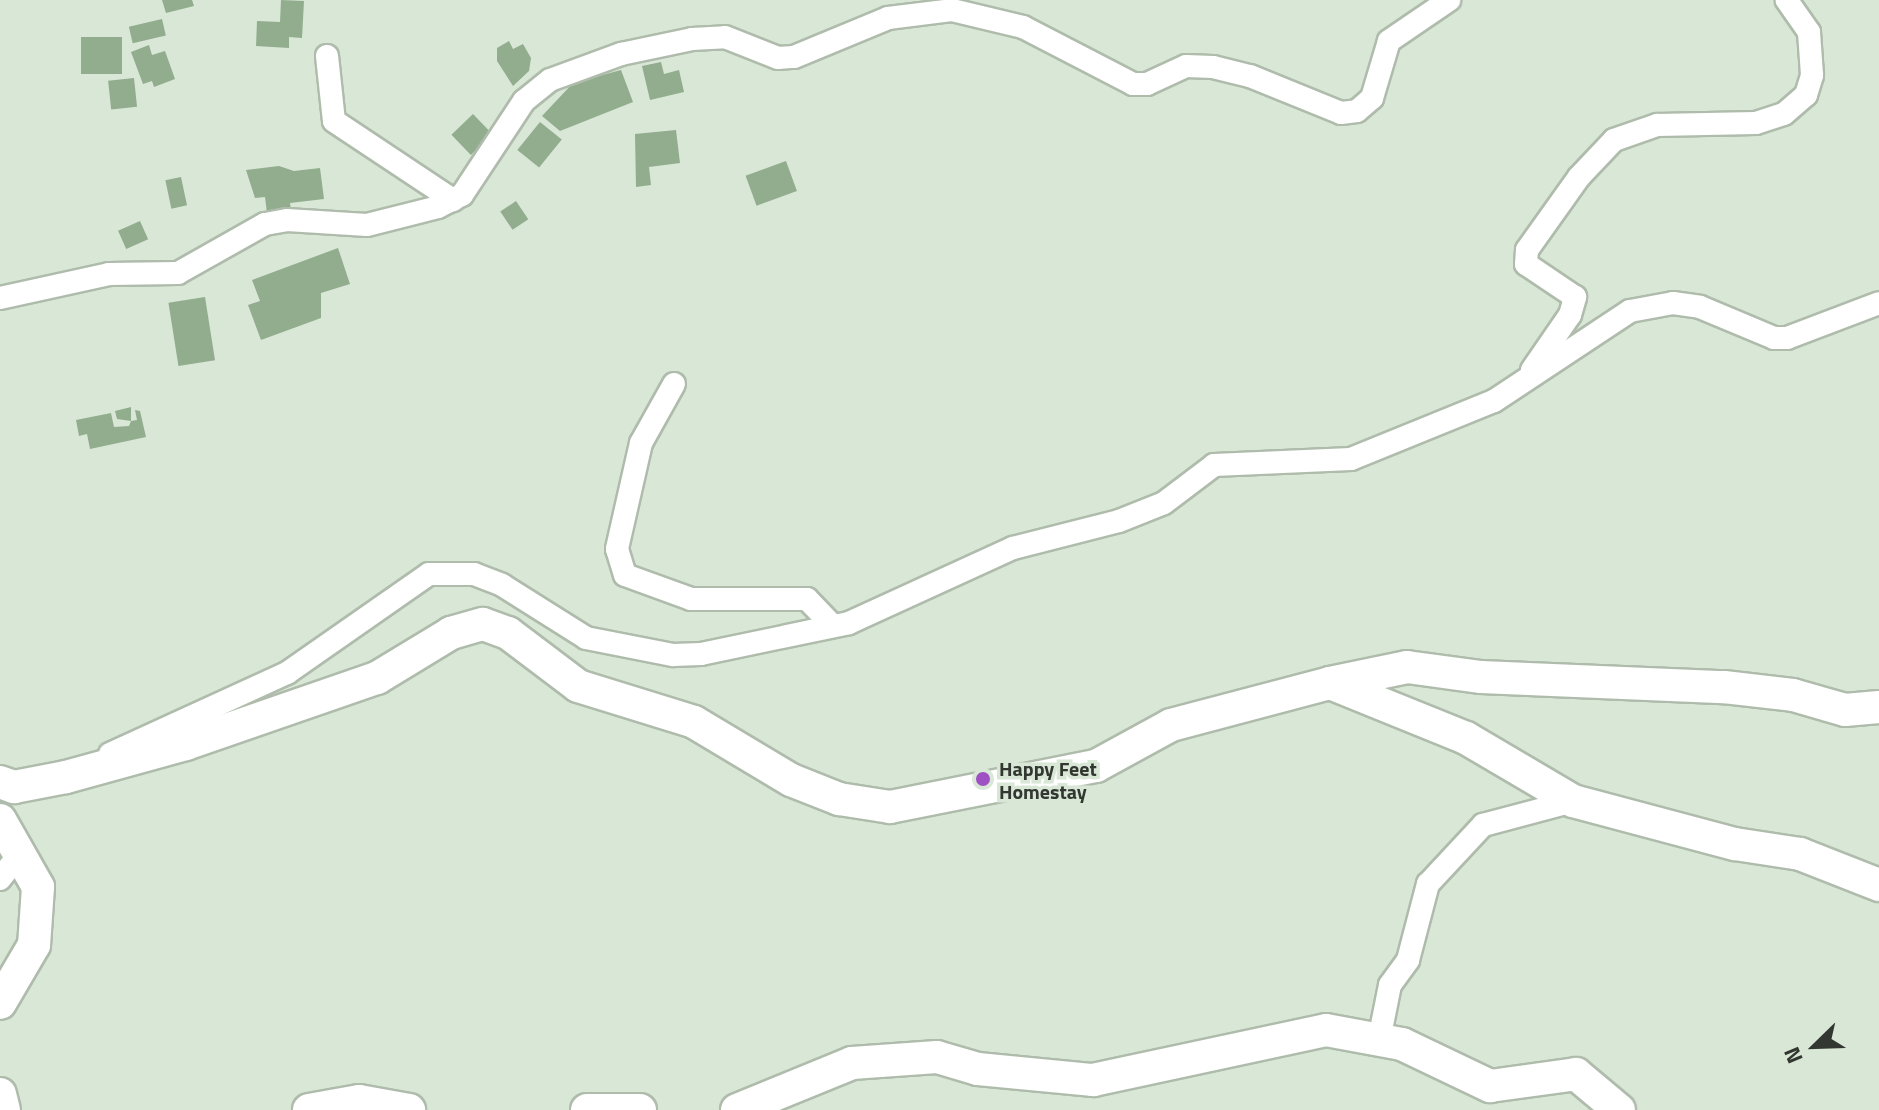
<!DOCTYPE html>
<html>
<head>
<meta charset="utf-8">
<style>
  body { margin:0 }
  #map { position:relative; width:1879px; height:1110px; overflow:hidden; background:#d9e7d6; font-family:"Titillium Web",sans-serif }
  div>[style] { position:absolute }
  .building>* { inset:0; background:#92ac8e; transform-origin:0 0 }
  .roads { filter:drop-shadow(2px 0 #afbcac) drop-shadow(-2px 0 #afbcac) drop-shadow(0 2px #afbcac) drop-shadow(0 -2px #afbcac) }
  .street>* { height:22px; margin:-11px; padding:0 11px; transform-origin:11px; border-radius:11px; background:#fff }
  .secondary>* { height:32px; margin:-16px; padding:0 16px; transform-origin:16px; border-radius:16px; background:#fff }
  .dots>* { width:22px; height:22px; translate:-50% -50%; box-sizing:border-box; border:4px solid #d9e7d6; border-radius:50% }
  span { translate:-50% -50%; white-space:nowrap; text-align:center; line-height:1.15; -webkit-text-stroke:7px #d9e7d6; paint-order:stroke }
  .poi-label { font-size:20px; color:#323731; font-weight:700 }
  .left { translate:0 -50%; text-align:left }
  .north { position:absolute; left:1775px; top:1006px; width:80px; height:80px; -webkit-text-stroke:6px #d9e7d6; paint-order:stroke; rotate:247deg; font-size:22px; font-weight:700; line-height:32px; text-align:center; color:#323731 }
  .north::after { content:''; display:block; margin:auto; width:28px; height:36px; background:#323731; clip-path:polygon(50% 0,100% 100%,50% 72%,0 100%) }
</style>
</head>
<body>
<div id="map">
  <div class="building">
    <div style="clip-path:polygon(162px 0,192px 0,194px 6px,166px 13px)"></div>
    <div style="clip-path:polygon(281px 0,304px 1px,302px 38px,289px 37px,289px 48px,256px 46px,257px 21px,280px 22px)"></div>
    <div style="left:162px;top:19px;width:17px;height:34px;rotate:77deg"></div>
    <div style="left:81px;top:37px;width:41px;height:37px"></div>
    <div style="clip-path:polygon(509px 41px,513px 49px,523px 44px,531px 58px,529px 71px,513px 86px,497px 61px,497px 48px)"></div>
    <div style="clip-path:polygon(149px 45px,152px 55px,165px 51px,175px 79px,154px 87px,152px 81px,143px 84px,131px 52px)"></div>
    <div style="clip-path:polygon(661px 62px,664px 74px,679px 70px,684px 92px,650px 100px,642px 66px)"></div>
    <div style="clip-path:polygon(621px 70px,633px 102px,560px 131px,542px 116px,573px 83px)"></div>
    <div style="left:134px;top:78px;width:29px;height:26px;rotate:84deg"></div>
    <div style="left:473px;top:114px;width:28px;height:30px;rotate:46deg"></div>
    <div style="left:540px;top:122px;width:28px;height:36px;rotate:39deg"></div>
    <div style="clip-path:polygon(676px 130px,680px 163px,649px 167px,651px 185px,636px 187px,635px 134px)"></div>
    <div style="left:786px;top:161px;width:32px;height:43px;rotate:70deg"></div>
    <div style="clip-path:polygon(279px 166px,294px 171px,320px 168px,324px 199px,290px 203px,291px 210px,267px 213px,265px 197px,255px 198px,246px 170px)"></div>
    <div style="left:181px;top:177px;width:29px;height:16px;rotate:78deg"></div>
    <div style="left:516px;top:201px;width:22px;height:19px;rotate:56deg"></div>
    <div style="left:140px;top:221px;width:20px;height:24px;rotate:66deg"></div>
    <div style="clip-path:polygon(338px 248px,350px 284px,321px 293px,321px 318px,261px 340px,248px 305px,260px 301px,252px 280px)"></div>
    <div style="left:205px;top:297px;width:64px;height:37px;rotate:81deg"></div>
    <div style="clip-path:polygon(131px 407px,131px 421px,137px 420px,135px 410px,140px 411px,146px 437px,90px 449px,87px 434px,79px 436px,76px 420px,111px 413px,114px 427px,129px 426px,131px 421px,117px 419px,115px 411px)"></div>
  </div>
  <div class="roads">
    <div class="street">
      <div style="left:327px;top:56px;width:65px;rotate:83.9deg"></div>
      <div style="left:334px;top:121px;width:143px;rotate:33.6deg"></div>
      <div style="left:0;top:298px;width:112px;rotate:-12.4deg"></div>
      <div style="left:109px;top:274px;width:69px;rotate:-0.8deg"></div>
      <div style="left:178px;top:273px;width:100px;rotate:-29.4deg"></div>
      <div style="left:265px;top:224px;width:22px;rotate:-10deg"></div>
      <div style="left:287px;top:220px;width:80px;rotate:3.6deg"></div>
      <div style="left:367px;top:225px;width:73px;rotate:-14.2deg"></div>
      <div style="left:438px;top:207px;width:27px;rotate:-27deg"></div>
      <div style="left:462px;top:195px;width:113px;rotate:-56.6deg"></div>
      <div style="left:524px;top:101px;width:33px;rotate:-39deg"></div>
      <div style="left:550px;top:80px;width:76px;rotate:-20.1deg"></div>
      <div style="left:621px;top:54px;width:73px;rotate:-11.9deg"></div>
      <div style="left:692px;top:39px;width:33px;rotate:-3deg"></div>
      <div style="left:725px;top:37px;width:57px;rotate:21.6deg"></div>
      <div style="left:778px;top:58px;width:16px;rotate:-4deg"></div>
      <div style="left:794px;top:57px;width:102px;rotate:-22.5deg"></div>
      <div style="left:888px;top:18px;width:64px;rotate:-7.1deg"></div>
      <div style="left:952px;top:10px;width:73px;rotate:13.5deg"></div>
      <div style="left:1023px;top:27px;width:124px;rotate:27.4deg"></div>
      <div style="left:1133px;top:84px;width:14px"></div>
      <div style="left:1147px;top:84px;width:43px;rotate:-24.8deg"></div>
      <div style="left:1186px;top:66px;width:27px;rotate:2deg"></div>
      <div style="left:1213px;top:67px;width:38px;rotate:14deg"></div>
      <div style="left:1250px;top:76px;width:98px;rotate:22.1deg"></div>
      <div style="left:1341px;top:113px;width:16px;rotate:-7deg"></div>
      <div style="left:1357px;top:111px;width:20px;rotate:-41deg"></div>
      <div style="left:1372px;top:98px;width:59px;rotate:-73.4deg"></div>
      <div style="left:1389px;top:41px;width:73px;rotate:-34.3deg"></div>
      <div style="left:1532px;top:370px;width:67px;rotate:-55.4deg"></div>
      <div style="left:1570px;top:315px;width:19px;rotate:-74deg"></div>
      <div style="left:1575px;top:297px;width:59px;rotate:-146deg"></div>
      <div style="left:1526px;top:264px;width:14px;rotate:-86deg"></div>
      <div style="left:1527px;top:250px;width:90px;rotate:-54.5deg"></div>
      <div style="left:1579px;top:177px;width:51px;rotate:-46.6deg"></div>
      <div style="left:1614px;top:140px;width:46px;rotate:-19.2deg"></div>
      <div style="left:1657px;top:125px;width:99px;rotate:-1.2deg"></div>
      <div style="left:1756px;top:123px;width:29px;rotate:-18deg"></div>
      <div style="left:1784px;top:114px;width:29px;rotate:-41deg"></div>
      <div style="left:1806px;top:95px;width:21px;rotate:-73deg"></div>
      <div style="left:1812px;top:75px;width:43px;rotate:-94deg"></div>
      <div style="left:1809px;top:32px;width:39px;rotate:-125deg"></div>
      <div style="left:674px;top:384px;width:68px;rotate:119.2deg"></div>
      <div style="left:641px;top:443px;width:109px;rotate:102.8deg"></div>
      <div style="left:617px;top:549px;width:27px;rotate:73deg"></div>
      <div style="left:625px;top:575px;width:70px;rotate:20deg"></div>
      <div style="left:691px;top:599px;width:116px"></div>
      <div style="left:807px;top:599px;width:36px;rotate:46deg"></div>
      <div style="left:110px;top:754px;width:195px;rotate:-24.6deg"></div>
      <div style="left:287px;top:673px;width:173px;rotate:-34.9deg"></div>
      <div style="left:429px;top:574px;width:45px"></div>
      <div style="left:474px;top:574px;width:30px;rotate:21deg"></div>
      <div style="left:502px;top:585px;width:99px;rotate:32.2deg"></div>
      <div style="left:586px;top:638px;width:89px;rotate:11.1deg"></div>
      <div style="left:673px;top:655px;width:28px;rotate:-2deg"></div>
      <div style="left:701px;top:654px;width:151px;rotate:-11.8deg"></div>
      <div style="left:849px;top:623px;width:180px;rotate:-24.6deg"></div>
      <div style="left:1013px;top:548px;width:109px;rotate:-14.3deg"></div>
      <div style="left:1119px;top:521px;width:48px;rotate:-21.8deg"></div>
      <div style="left:1164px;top:503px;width:63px;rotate:-37.2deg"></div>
      <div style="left:1214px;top:465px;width:137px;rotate:-2.5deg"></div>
      <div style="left:1351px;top:459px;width:154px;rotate:-22.1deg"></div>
      <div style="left:1494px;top:401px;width:163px;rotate:-33.5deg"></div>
      <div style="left:1630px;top:311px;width:44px;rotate:-10.5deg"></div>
      <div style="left:1673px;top:303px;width:27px;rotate:8deg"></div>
      <div style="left:1700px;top:307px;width:80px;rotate:22.7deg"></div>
      <div style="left:1774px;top:338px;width:13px"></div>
      <div style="left:1787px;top:338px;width:98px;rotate:-20.8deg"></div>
      <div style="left:0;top:879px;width:31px;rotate:-52deg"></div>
      <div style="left:1379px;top:1040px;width:56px;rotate:-78.7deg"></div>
      <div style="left:1390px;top:985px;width:31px;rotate:-54deg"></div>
      <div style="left:1408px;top:960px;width:79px;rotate:-75.3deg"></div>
      <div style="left:1428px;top:884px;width:81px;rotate:-47deg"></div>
      <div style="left:1483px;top:825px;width:93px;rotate:-14.9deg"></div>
    </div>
    <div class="secondary">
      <div style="left:1330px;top:683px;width:79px;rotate:-11.7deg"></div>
      <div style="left:1407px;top:667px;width:75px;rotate:7.7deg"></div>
      <div style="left:1481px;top:677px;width:243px;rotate:2.4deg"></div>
      <div style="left:1724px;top:687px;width:69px;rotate:6.6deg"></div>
      <div style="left:1793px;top:695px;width:54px;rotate:16.1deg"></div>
      <div style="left:1845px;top:710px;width:34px;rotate:-5deg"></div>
      <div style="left:0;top:782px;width:15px;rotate:20deg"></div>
      <div style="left:14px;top:787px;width:53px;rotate:-10.9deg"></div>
      <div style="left:66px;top:777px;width:124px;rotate:-15.4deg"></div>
      <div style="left:186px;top:744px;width:202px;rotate:-19.1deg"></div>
      <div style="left:377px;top:678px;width:87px;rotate:-31.3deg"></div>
      <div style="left:451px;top:633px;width:33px;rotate:-16deg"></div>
      <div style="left:483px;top:624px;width:27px;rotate:20deg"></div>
      <div style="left:508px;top:633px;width:88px;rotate:37.1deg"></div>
      <div style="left:578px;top:686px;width:121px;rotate:17.2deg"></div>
      <div style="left:694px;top:722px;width:113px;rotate:30.9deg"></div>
      <div style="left:791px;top:780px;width:52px;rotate:21.6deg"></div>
      <div style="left:839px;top:799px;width:52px;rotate:8.9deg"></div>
      <div style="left:890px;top:807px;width:210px;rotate:-11.3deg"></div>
      <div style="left:1096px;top:766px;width:85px;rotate:-28.7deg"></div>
      <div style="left:1171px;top:725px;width:164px;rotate:-14.8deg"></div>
      <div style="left:1330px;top:683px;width:147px;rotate:22deg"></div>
      <div style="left:1466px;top:738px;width:124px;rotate:30.5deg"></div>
      <div style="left:1573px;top:801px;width:168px;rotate:14.9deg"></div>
      <div style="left:1735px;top:844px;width:66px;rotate:8.7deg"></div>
      <div style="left:1800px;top:854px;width:85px;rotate:21.4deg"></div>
      <div style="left:0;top:820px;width:77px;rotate:60.4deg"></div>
      <div style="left:38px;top:887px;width:58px;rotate:93.9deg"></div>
      <div style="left:34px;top:945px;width:67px;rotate:120.4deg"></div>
      <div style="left:0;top:1094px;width:16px;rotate:76deg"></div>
      <div style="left:309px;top:1110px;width:51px;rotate:-10.2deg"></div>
      <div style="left:359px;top:1101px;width:51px;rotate:10.2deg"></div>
      <div style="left:587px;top:1110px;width:53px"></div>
      <div style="left:737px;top:1110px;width:124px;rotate:-22.2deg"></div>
      <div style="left:852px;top:1063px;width:85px;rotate:-4deg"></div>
      <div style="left:937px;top:1057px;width:43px;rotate:16.3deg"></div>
      <div style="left:978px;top:1069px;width:116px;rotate:5.5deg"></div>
      <div style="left:1093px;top:1080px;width:238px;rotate:-12.1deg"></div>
      <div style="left:1326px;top:1030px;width:77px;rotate:10.4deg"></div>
      <div style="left:1402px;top:1044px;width:98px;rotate:25.5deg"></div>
      <div style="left:1490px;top:1086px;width:87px;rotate:-7.9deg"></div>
      <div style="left:1576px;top:1074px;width:56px;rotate:39.9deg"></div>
    </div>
  </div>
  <div class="dots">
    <div style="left:983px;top:779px;background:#9d51c3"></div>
  </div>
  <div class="poi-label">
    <span class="left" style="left:999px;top:780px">Happy Feet<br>Homestay</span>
  </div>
  <div class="north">N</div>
</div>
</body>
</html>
